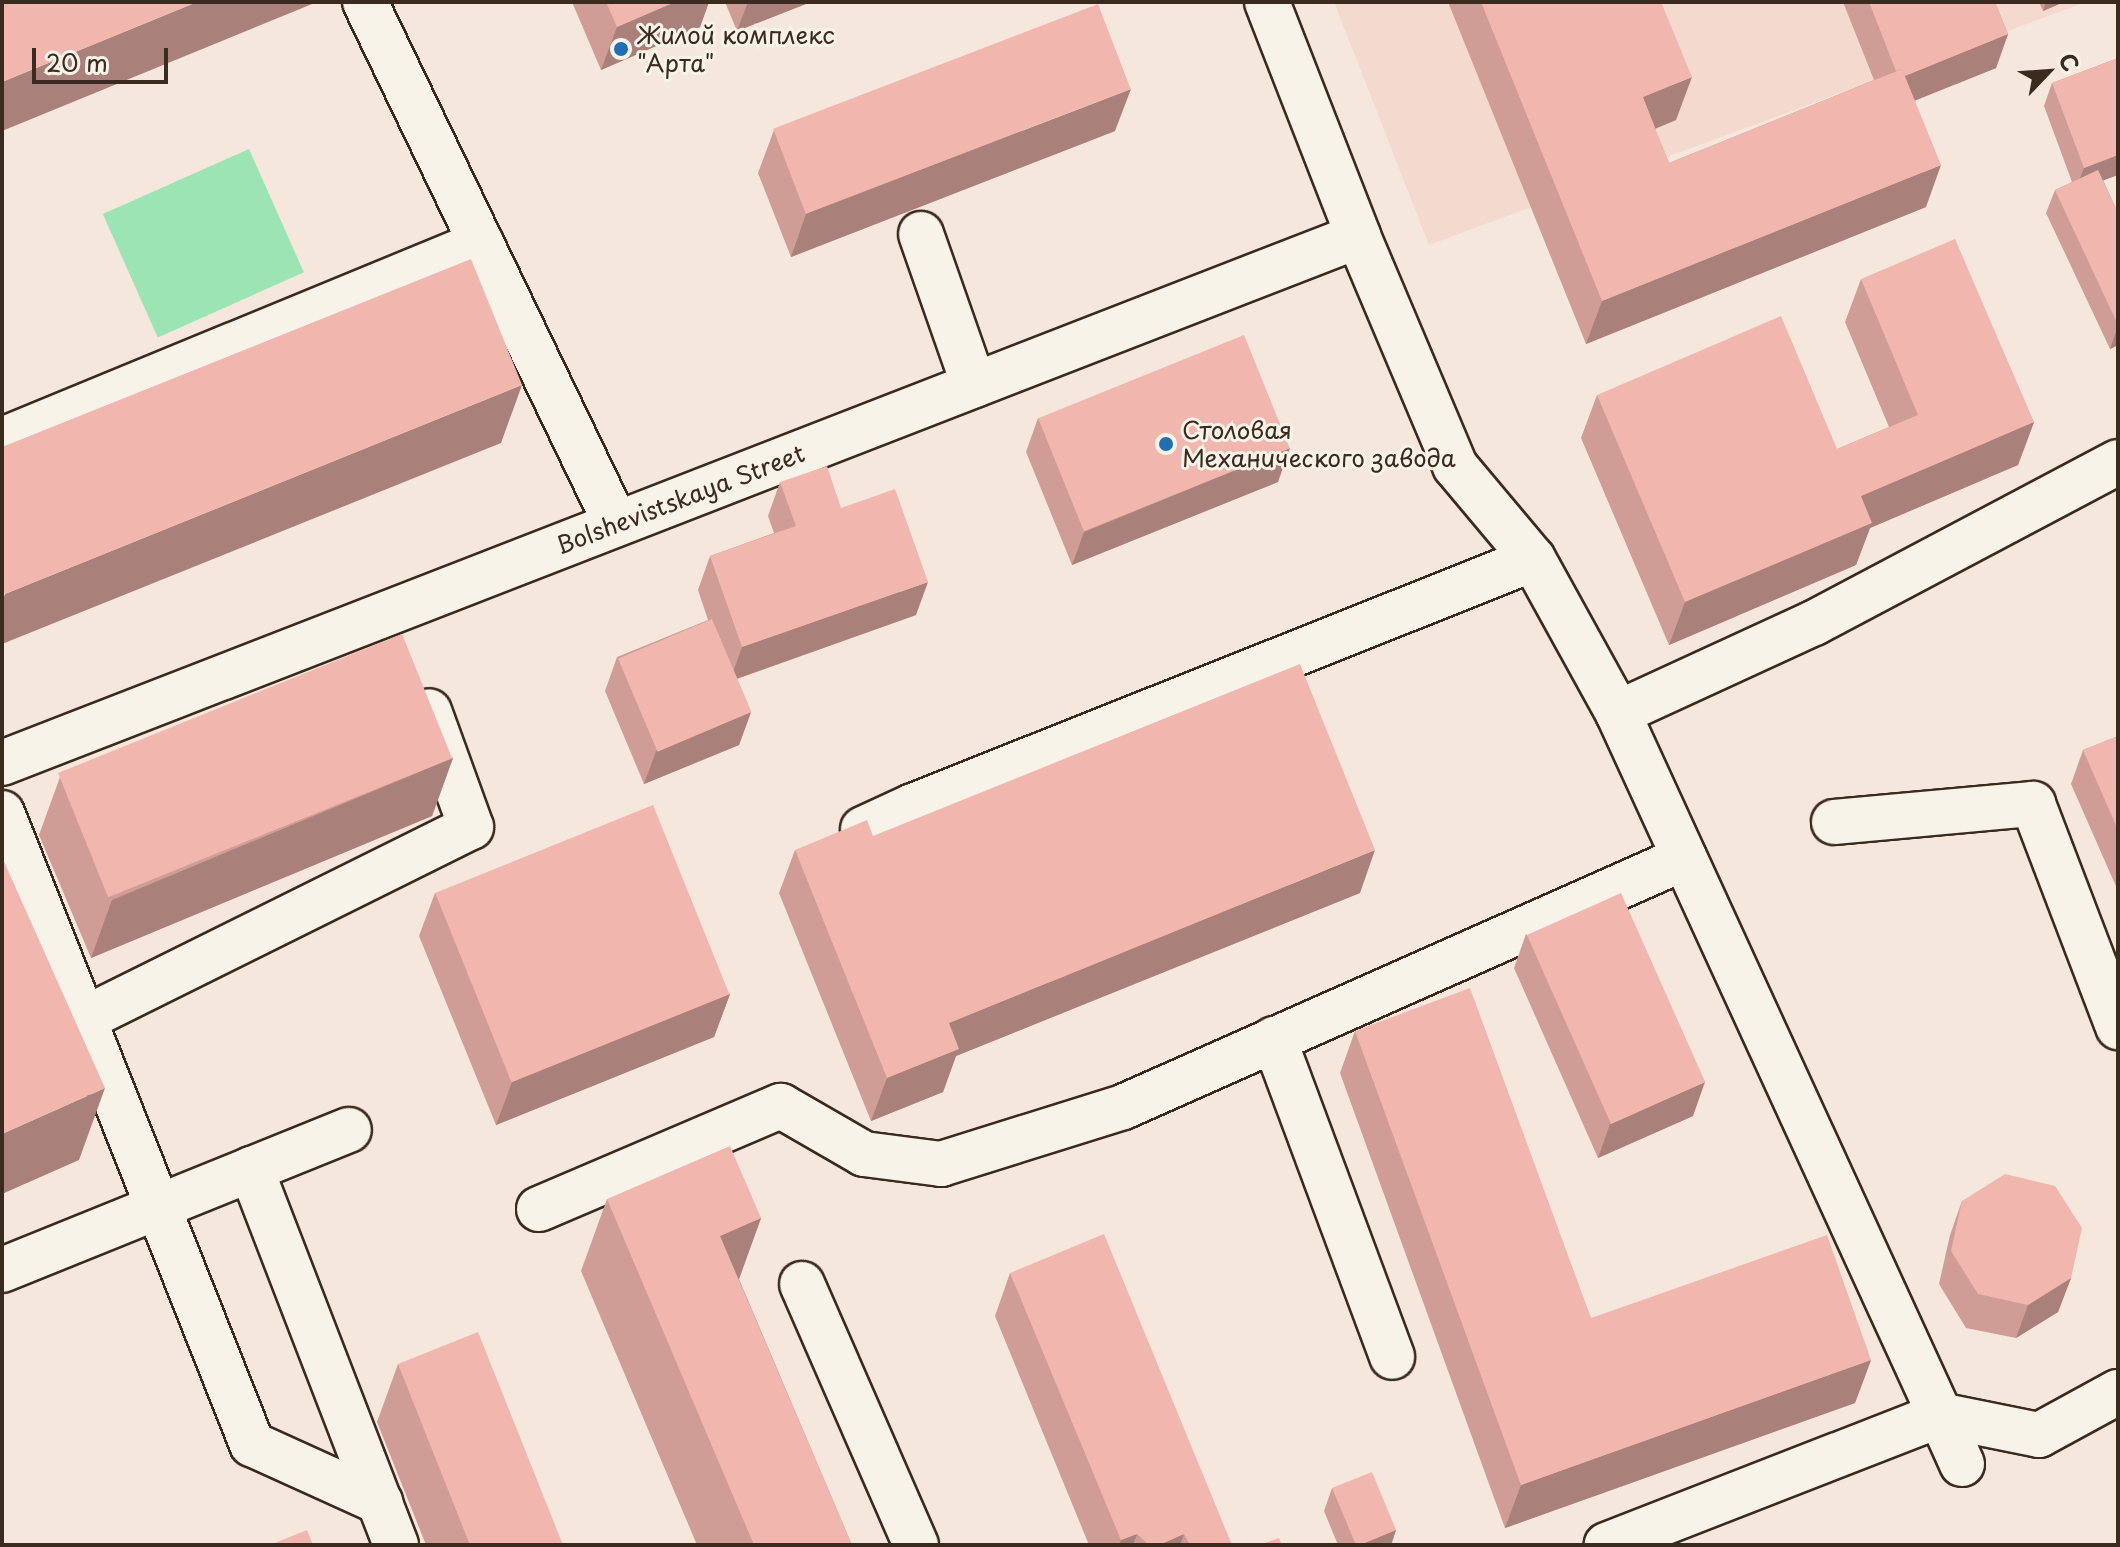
<!DOCTYPE html>
<html>
<head>
<meta charset="utf-8">
<style>
  body { margin:0 }
  #map { position:relative; width:2120px; height:1547px; overflow:hidden; background:#f6e7dc; font-family:"Playpen Sans",sans-serif }
  div>[style] { position:absolute }
  .built>* { inset:0; background:#f4d9ce }
  .green>* { inset:0; background:#9ce4b3; transform-origin:0 0 }
  .roads { filter:drop-shadow(2px 0 #3b2a1e) drop-shadow(-2px 0 #3b2a1e) drop-shadow(0 2px #3b2a1e) drop-shadow(0 -2px #3b2a1e) }
  .minor>* { height:44px; margin:-22px; padding:0 22px; transform-origin:22px; border-radius:22px; background:#f7f3e8 }
  .wall>* { inset:0; background:#cf9d96 }
  .shaded-wall>* { inset:0; background:#a9807a }
  .building>* { inset:0; background:#f1b7ae; transform-origin:0 0 }
  .dots>* { width:22px; height:22px; translate:-50% -50%; box-sizing:border-box; border:4px solid #f7f3e8; border-radius:50% }
  span { translate:-50% -50%; white-space:nowrap; text-align:center; line-height:1.15; -webkit-text-stroke:6px #f7f3e8; paint-order:stroke }
  .poi-label { font-size:24px; color:#3b2a1e }
  .left { translate:0 -50%; text-align:left }
  .street-label { font-size:24px; color:#3b2a1e }
  .frame { position:absolute; inset:0; border:4px solid #3b2a1e; pointer-events:none }
  .north { position:absolute; left:2008px; top:32px; width:80px; height:80px; -webkit-text-stroke:6px #f7f3e8; paint-order:stroke; rotate:65deg; font-size:22px; font-weight:700; line-height:32px; text-align:center; color:#3b2a1e }
  .north::after { content:''; display:block; margin:auto; width:28px; height:36px; background:#3b2a1e; clip-path:polygon(50% 0,100% 100%,50% 72%,0 100%) }
  .scale { position:absolute; left:32px; top:48px; width:136px; height:36px; box-sizing:border-box; border:4px solid #3b2a1e; border-top:0; padding-left:10px; font-size:24px; line-height:28px; white-space:nowrap; color:#3b2a1e; -webkit-text-stroke:6px #f7f3e8; paint-order:stroke }
</style>
</head>
<body>
<div id="map">
  <div class="built">
    <div style="clip-path:polygon(1334px 2px,2086px 2px,1429px 245px)"></div>
  </div>
  <div class="green">
    <div style="left:249px;top:149px;width:135px;height:160px;rotate:66deg"></div>
  </div>
  <div class="roads">
    <div class="minor">
      <div style="left:365px;top:2px;width:579px;rotate:64.32deg"></div>
      <div style="left:1267px;top:2px;width:251px;rotate:68.7deg"></div>
      <div style="left:1358px;top:236px;width:250px;rotate:67.1deg"></div>
      <div style="left:1455px;top:466px;width:121px;rotate:50deg"></div>
      <div style="left:1533px;top:559px;width:176px;rotate:61.1deg"></div>
      <div style="left:1618px;top:713px;width:772px;rotate:65.36deg"></div>
      <div style="left:1940px;top:1415px;width:358px;rotate:158.7deg"></div>
      <div style="left:921px;top:234px;width:160px;rotate:70.7deg"></div>
      <div style="left:2px;top:440px;width:518px;rotate:-22.36deg"></div>
      <div style="left:1618px;top:713px;width:216px;rotate:-24.7deg"></div>
      <div style="left:1814px;top:623px;width:344px;rotate:-27.9deg"></div>
      <div style="left:2px;top:763px;width:1455px;rotate:-21.24deg"></div>
      <div style="left:2px;top:813px;width:679px;rotate:68.39deg"></div>
      <div style="left:252px;top:1444px;width:141px;rotate:24.4deg"></div>
      <div style="left:1834px;top:822px;width:200px;rotate:-5.2deg"></div>
      <div style="left:2033px;top:804px;width:239px;rotate:69.1deg"></div>
      <div style="left:863px;top:829px;width:55px;rotate:-24.7deg"></div>
      <div style="left:913px;top:806px;width:667px;rotate:-21.72deg"></div>
      <div style="left:84px;top:1019px;width:432px;rotate:-26.4deg"></div>
      <div style="left:471px;top:827px;width:123px;rotate:-109.9deg"></div>
      <div style="left:1274px;top:1039px;width:339px;rotate:69.6deg"></div>
      <div style="left:251px;top:1169px;width:403px;rotate:68.9deg"></div>
      <div style="left:539px;top:1209px;width:263px;rotate:-23.1deg"></div>
      <div style="left:781px;top:1106px;width:96px;rotate:30deg"></div>
      <div style="left:864px;top:1154px;width:78px;rotate:7.4deg"></div>
      <div style="left:941px;top:1164px;width:191px;rotate:-17.4deg"></div>
      <div style="left:1123px;top:1107px;width:614px;rotate:-23.93deg"></div>
      <div style="left:2px;top:1270px;width:374px;rotate:-22deg"></div>
      <div style="left:802px;top:1284px;width:285px;rotate:66.4deg"></div>
      <div style="left:1962px;top:1464px;width:54px;rotate:-114.2deg"></div>
      <div style="left:1940px;top:1415px;width:101px;rotate:11.4deg"></div>
      <div style="left:2039px;top:1435px;width:90px;rotate:-28.6deg"></div>
    </div>
  </div>
  <div class="wall">
    <div style="clip-path:polygon(572px 2px,709px 2px,700px 27px,601px 70px)"></div>
    <div style="clip-path:polygon(725px 2px,811px 2px,737px 31px)"></div>
    <div style="clip-path:polygon(1448px 2px,1661px 2px,1676px 120px,1655px 129px,1669px 163px,1874px 80px,1843px 2px,1995px 2px,2008px 34px,1996px 68px,1915px 100px,1926px 207px,1586px 344px)"></div>
    <div style="clip-path:polygon(2039px 2px,2064px 2px,2043px 11px)"></div>
    <div style="clip-path:polygon(2118px 58px,2118px 175px,2103px 180px,2118px 213px,2118px 345px,2110px 349px,2046px 213px,2055px 190px,2072px 182px,2044px 106px,2052px 83px)"></div>
    <div style="clip-path:polygon(774px 130px,1115px 131px,791px 257px,758px 173px)"></div>
    <div style="clip-path:polygon(1861px 279px,2034px 422px,2018px 465px,1870px 528px,1856px 565px,1669px 645px,1581px 438px,1597px 395px,1837px 449px,1889px 427px,1845px 322px)"></div>
    <div style="clip-path:polygon(1038px 418px,1278px 482px,1072px 565px,1026px 452px)"></div>
    <div style="clip-path:polygon(780px 482px,841px 508px,916px 615px,737px 679px,751px 712px,739px 745px,644px 784px,605px 691px,617px 657px,708px 620px,698px 590px,710px 556px,774px 533px,768px 516px)"></div>
    <div style="clip-path:polygon(2118px 736px,2118px 891px,2071px 784px,2083px 750px)"></div>
    <div style="clip-path:polygon(453px 758px,432px 816px,91px 958px,39px 835px,60px 777px)"></div>
    <div style="clip-path:polygon(873px 836px,1360px 893px,956px 1056px,943px 1092px,871px 1121px,779px 893px,795px 850px)"></div>
    <div style="clip-path:polygon(435px 893px,730px 994px,714px 1037px,496px 1125px,419px 936px)"></div>
    <div style="clip-path:polygon(1526px 934px,1693px 1116px,1598px 1158px,1514px 968px)"></div>
    <div style="clip-path:polygon(1355px 1031px,1591px 1318px,1871px 1360px,1855px 1403px,1505px 1528px,1340px 1073px)"></div>
    <div style="clip-path:polygon(607px 1199px,761px 1218px,739px 1279px,852px 1545px,697px 1545px,581px 1271px)"></div>
    <div style="clip-path:polygon(1962px 1201px,2071px 1278px,2058px 1312px,2016px 1338px,1966px 1328px,1939px 1284px,1950px 1235px)"></div>
    <div style="clip-path:polygon(1010px 1273px,1232px 1545px,1089px 1545px,995px 1316px)"></div>
    <div style="clip-path:polygon(398px 1364px,563px 1545px,426px 1545px,377px 1422px)"></div>
    <div style="clip-path:polygon(1332px 1488px,1396px 1530px,1391px 1545px,1338px 1545px,1324px 1511px)"></div>
  </div>
  <div class="shaded-wall">
    <div style="clip-path:polygon(197px 2px,317px 2px,2px 131px,2px 82px)"></div>
    <div style="clip-path:polygon(675px 2px,709px 2px,700px 27px,601px 70px,617px 27px)"></div>
    <div style="clip-path:polygon(748px 2px,811px 2px,737px 31px)"></div>
    <div style="clip-path:polygon(2046px 2px,2064px 2px,2043px 11px)"></div>
    <div style="clip-path:polygon(2008px 34px,1996px 68px,1887px 112px,1899px 78px)"></div>
    <div style="clip-path:polygon(1692px 77px,1676px 120px,1627px 140px,1643px 97px)"></div>
    <div style="clip-path:polygon(1131px 89px,1115px 131px,791px 257px,806px 214px)"></div>
    <div style="clip-path:polygon(2118px 155px,2118px 175px,2075px 191px,2084px 168px)"></div>
    <div style="clip-path:polygon(1941px 165px,1926px 207px,1586px 344px,1602px 301px)"></div>
    <div style="clip-path:polygon(2118px 326px,2118px 345px,2110px 349px)"></div>
    <div style="clip-path:polygon(522px 385px,501px 443px,2px 644px,2px 602px,5px 594px)"></div>
    <div style="clip-path:polygon(2034px 422px,2018px 465px,1870px 528px,1856px 565px,1669px 645px,1685px 602px,1861px 496px)"></div>
    <div style="clip-path:polygon(1290px 448px,1278px 482px,1072px 565px,1084px 532px)"></div>
    <div style="clip-path:polygon(928px 582px,916px 615px,730px 681px,742px 647px)"></div>
    <div style="clip-path:polygon(751px 712px,739px 745px,644px 784px,656px 751px)"></div>
    <div style="clip-path:polygon(453px 758px,432px 816px,91px 958px,112px 900px)"></div>
    <div style="clip-path:polygon(1375px 850px,1360px 893px,956px 1056px,943px 1092px,871px 1121px,887px 1078px,949px 1023px)"></div>
    <div style="clip-path:polygon(730px 994px,714px 1037px,496px 1125px,512px 1082px)"></div>
    <div style="clip-path:polygon(1705px 1082px,1693px 1116px,1598px 1158px,1610px 1124px)"></div>
    <div style="clip-path:polygon(105px 1088px,79px 1160px,2px 1194px,2px 1134px)"></div>
    <div style="clip-path:polygon(761px 1218px,735px 1290px,720px 1236px)"></div>
    <div style="clip-path:polygon(2071px 1278px,2058px 1312px,2016px 1338px,2028px 1305px)"></div>
    <div style="clip-path:polygon(1871px 1360px,1855px 1403px,1505px 1528px,1521px 1485px)"></div>
    <div style="clip-path:polygon(1396px 1530px,1391px 1545px,1360px 1545px)"></div>
    <div style="clip-path:polygon(1137px 1534px,1133px 1545px,1119px 1545px,1121px 1540px)"></div>
    <div style="clip-path:polygon(1184px 1534px,1180px 1545px,1159px 1545px)"></div>
  </div>
  <div class="building">
    <div style="clip-path:polygon(2px 2px,197px 2px,2px 82px)"></div>
    <div style="clip-path:polygon(606px 2px,675px 2px,617px 27px)"></div>
    <div style="clip-path:polygon(1481px 2px,1661px 2px,1692px 77px,1643px 97px,1669px 163px,1902px 69px,1941px 165px,1602px 301px)"></div>
    <div style="clip-path:polygon(1869px 2px,1995px 2px,2008px 34px,1905px 76px,1902px 69px,1896px 71px)"></div>
    <div style="left:1098px;top:4px;width:91px;height:348px;rotate:69deg"></div>
    <div style="clip-path:polygon(2118px 58px,2118px 155px,2084px 168px,2052px 83px)"></div>
    <div style="clip-path:polygon(2098px 170px,2118px 213px,2118px 325px,2055px 190px)"></div>
    <div style="clip-path:polygon(1955px 239px,2034px 422px,1861px 496px,1872px 523px,1685px 602px,1597px 395px,1781px 316px,1837px 449px,1918px 415px,1861px 279px)"></div>
    <div style="clip-path:polygon(471px 259px,522px 385px,5px 594px,2px 587px,2px 447px)"></div>
    <div style="left:1244px;top:335px;width:122px;height:222px;rotate:68deg"></div>
    <div style="clip-path:polygon(827px 466px,841px 508px,895px 489px,928px 582px,742px 647px,710px 556px,796px 526px,780px 482px)"></div>
    <div style="left:712px;top:619px;width:101px;height:102px;rotate:67deg"></div>
    <div style="left:402px;top:634px;width:134px;height:371px;rotate:68deg"></div>
    <div style="clip-path:polygon(1300px 664px,1375px 850px,949px 1023px,959px 1049px,887px 1078px,795px 850px,867px 820px,873px 836px)"></div>
    <div style="clip-path:polygon(2118px 736px,2118px 830px,2083px 750px)"></div>
    <div style="left:653px;top:805px;width:204px;height:235px;rotate:68deg"></div>
    <div style="clip-path:polygon(2px 857px,105px 1088px,2px 1134px)"></div>
    <div style="left:1621px;top:893px;width:207px;height:103px;rotate:66deg"></div>
    <div style="clip-path:polygon(1470px 988px,1591px 1318px,1827px 1235px,1871px 1360px,1521px 1485px,1355px 1031px)"></div>
    <div style="clip-path:polygon(730px 1146px,761px 1218px,720px 1236px,852px 1545px,754px 1545px,607px 1199px)"></div>
    <div style="clip-path:polygon(2005px 1174px,2055px 1186px,2082px 1228px,2071px 1278px,2028px 1305px,1978px 1294px,1951px 1251px,1962px 1201px)"></div>
    <div style="clip-path:polygon(1104px 1234px,1232px 1545px,1190px 1545px,1184px 1534px,1159px 1545px,1149px 1545px,1137px 1534px,1121px 1540px,1010px 1273px)"></div>
    <div style="clip-path:polygon(478px 1332px,563px 1545px,470px 1545px,398px 1364px)"></div>
    <div style="clip-path:polygon(1372px 1472px,1396px 1530px,1360px 1545px,1356px 1545px,1332px 1488px)"></div>
    <div style="clip-path:polygon(307px 1530px,313px 1545px,270px 1545px)"></div>
    <div style="clip-path:polygon(1279px 1538px,1282px 1545px,1259px 1545px)"></div>
  </div>
  <div class="dots">
    <div style="left:621px;top:49px;background:#1f6fb2"></div>
    <div style="left:1166px;top:444px;background:#1f6fb2"></div>
  </div>
  <div class="poi-label">
    <span class="left" style="left:637px;top:49px">Жилой комплекс<br>"Арта"</span>
    <span class="left" style="left:1182px;top:444px">Столовая<br>Механического завода</span>
  </div>
  <div class="street-label">
    <span style="left:680px;top:499px;rotate:-21deg">Bolshevistskaya Street</span>
  </div>
  <div class="frame"></div>
  <div class="north">С</div>
  <div class="scale">20 m</div>
</div>
</body>
</html>
